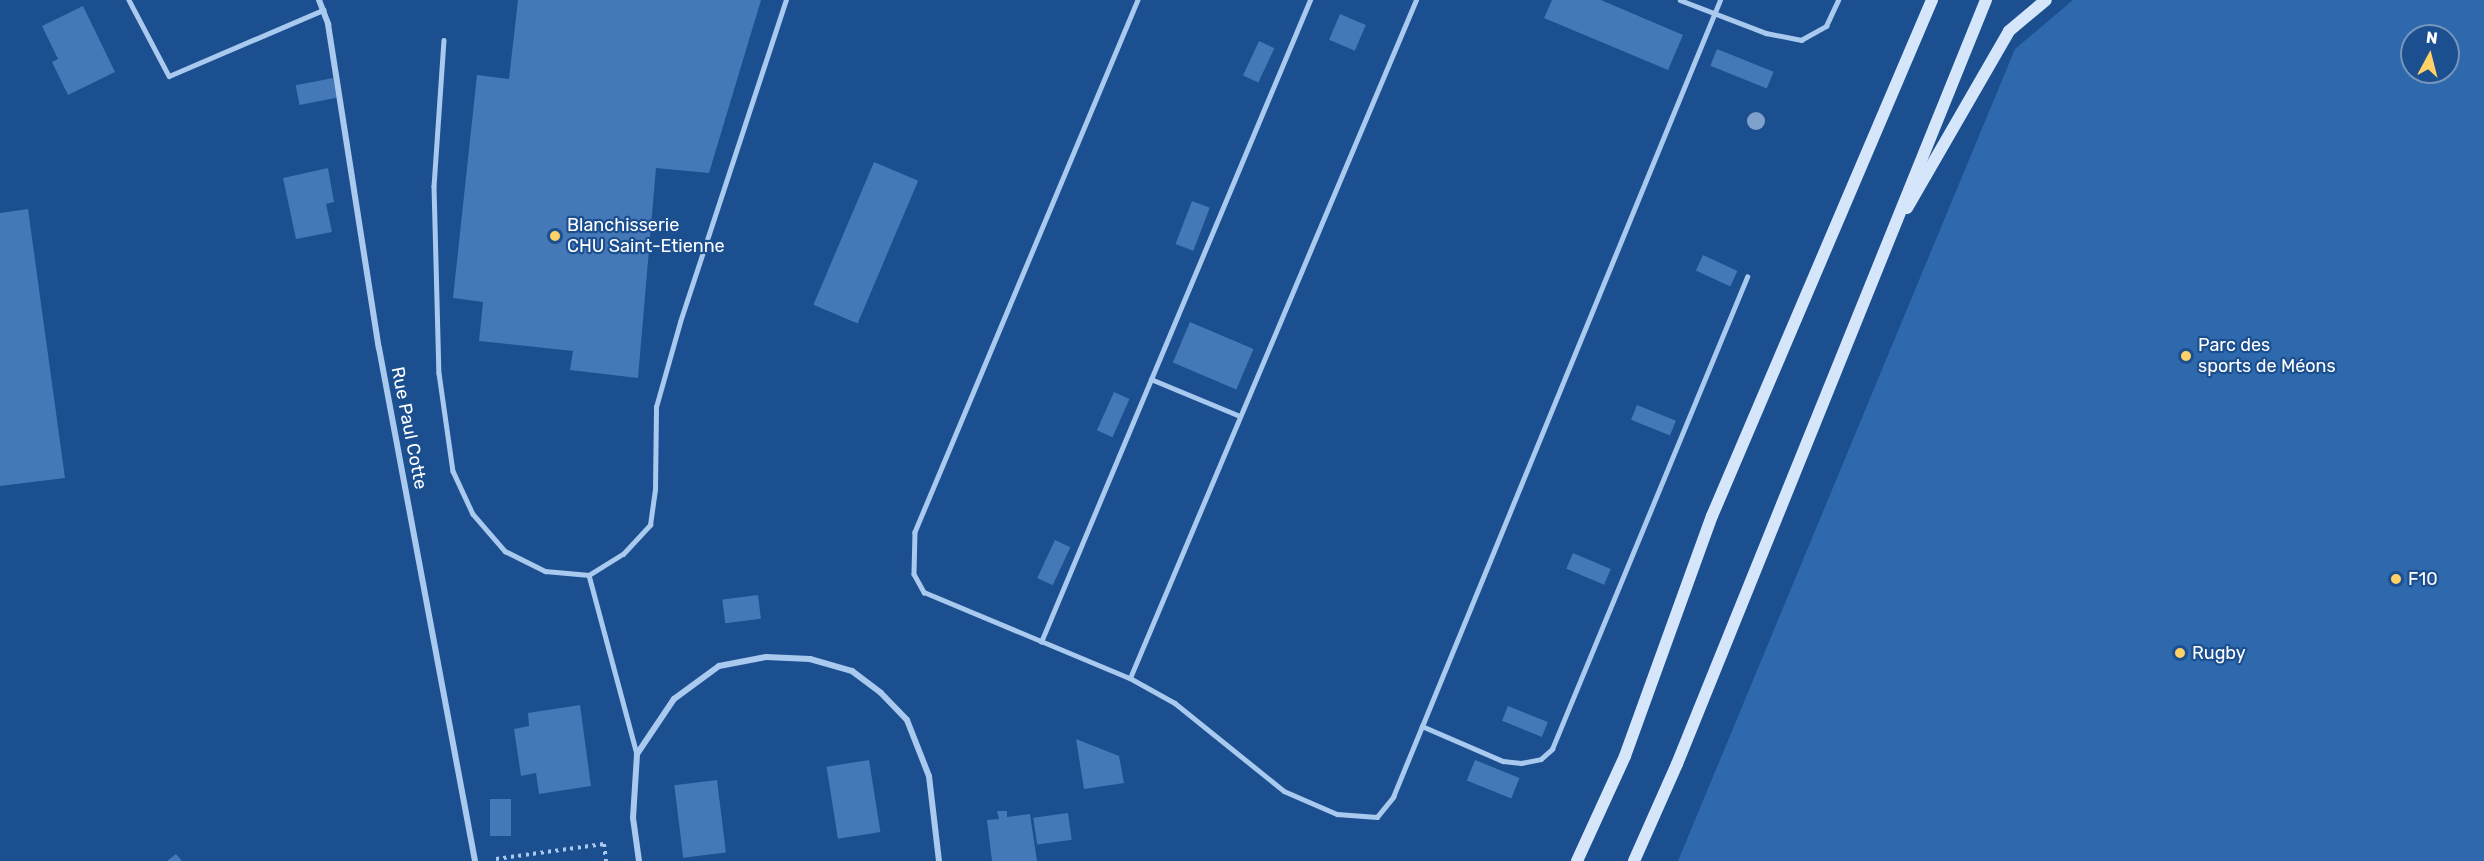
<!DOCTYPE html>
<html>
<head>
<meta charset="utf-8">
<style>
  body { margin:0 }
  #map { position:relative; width:2484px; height:861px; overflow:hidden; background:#1b4f8f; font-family:Rubik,sans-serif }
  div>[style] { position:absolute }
  .green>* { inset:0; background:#2e69ad }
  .building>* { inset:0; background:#4478b7; transform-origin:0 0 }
  .path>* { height:4px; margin-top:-2px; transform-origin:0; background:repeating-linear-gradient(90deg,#a9c9ee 0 3px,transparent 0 7.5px) }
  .lane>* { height:4.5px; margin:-2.25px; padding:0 2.25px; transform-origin:2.25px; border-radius:2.25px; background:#a9c9ee }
  .street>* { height:6px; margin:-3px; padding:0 3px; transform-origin:3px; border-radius:3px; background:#a9c9ee }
  .secondary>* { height:12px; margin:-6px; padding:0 6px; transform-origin:6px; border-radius:6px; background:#d6e6fa }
  .trees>* { width:18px; height:18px; margin:-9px; border-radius:50%; background:#7ea0ca }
  .dots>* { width:16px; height:16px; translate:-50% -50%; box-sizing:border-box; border:3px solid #1b4f8f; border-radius:50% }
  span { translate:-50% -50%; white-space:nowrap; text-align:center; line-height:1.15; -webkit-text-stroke:4.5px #1b4f8f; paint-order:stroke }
  .poi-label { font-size:18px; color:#fff }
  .left { translate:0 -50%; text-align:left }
  .street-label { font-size:18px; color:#fff }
  .north { position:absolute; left:2400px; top:24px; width:60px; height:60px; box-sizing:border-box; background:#1b4f8f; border:2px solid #7695bc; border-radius:50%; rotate:7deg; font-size:16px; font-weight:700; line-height:24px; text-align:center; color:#fff }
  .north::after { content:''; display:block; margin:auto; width:21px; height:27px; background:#ffd166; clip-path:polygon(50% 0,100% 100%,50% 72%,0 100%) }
</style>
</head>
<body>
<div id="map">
  <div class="green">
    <div style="clip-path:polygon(evenodd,2073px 0,2484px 0,2484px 861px,1678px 861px,2015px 49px,2073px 0,2412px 36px,2448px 36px,2448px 72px,2412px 72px,2412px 36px)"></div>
  </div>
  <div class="building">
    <div style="clip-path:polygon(518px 0,761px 0,709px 173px,656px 168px,638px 378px,570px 370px,573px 351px,479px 341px,483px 302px,453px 298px,477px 75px,509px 79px)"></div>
    <div style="clip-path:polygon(1552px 0,1601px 0,1683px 35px,1668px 70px,1544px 18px)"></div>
    <div style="clip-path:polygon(83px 6px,115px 72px,68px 95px,52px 62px,58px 59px,42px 26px)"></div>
    <div style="left:1340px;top:14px;width:28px;height:28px;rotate:23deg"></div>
    <div style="left:1259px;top:41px;width:17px;height:38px;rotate:25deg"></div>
    <div style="left:1717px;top:49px;width:61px;height:18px;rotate:22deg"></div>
    <div style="left:333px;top:78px;width:20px;height:38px;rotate:79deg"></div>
    <div style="left:874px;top:162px;width:48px;height:155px;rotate:23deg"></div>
    <div style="clip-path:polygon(328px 168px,334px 202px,326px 204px,332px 232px,296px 239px,283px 178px)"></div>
    <div style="left:1192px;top:201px;width:19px;height:46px;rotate:21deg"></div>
    <div style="clip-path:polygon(28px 209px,65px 478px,0 486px,0 213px)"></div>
    <div style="left:1703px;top:255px;width:38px;height:17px;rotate:25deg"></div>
    <div style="left:1190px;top:322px;width:69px;height:44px;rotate:23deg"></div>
    <div style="left:1114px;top:392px;width:17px;height:42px;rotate:24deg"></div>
    <div style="left:1637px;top:405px;width:42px;height:16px;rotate:22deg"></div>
    <div style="left:1055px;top:540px;width:17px;height:42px;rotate:25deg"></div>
    <div style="left:1573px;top:553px;width:41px;height:17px;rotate:23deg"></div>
    <div style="left:758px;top:595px;width:24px;height:36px;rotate:83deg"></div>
    <div style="clip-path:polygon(580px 705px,591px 786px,539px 794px,536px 773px,521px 776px,514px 729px,529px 726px,528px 713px)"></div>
    <div style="left:1508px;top:706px;width:43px;height:16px;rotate:22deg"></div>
    <div style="clip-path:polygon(1076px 739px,1119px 756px,1124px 783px,1084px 789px)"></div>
    <div style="left:869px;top:760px;width:73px;height:43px;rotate:81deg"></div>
    <div style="left:1475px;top:760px;width:48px;height:22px;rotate:22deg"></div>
    <div style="left:717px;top:780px;width:73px;height:43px;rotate:83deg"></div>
    <div style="left:490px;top:799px;width:21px;height:37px"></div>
    <div style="clip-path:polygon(997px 811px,1007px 811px,1007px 817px,1030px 814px,1037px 861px,992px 861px,987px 820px,999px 819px)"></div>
    <div style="left:1068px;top:813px;width:27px;height:35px;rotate:82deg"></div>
    <div style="clip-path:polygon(176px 854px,182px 861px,167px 861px)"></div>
  </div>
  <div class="path">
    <div style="left:496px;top:859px;width:109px;rotate:-7.9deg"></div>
    <div style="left:604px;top:844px;width:17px;rotate:83deg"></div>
  </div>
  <div class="lane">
    <div style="left:129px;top:0;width:86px;rotate:62.2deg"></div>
    <div style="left:169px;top:76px;width:168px;rotate:-23.2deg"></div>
    <div style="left:1138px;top:0;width:577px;rotate:112.74deg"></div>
    <div style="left:915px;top:532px;width:42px;rotate:91.4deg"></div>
    <div style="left:914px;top:574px;width:21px;rotate:61deg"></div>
    <div style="left:924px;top:592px;width:223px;rotate:22.7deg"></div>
    <div style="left:1130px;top:678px;width:51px;rotate:29.1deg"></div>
    <div style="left:1175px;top:703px;width:140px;rotate:38.9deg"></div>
    <div style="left:1284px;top:791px;width:58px;rotate:23.5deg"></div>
    <div style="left:1337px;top:814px;width:40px;rotate:4.3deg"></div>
    <div style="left:1377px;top:817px;width:26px;rotate:-51deg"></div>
    <div style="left:1393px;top:797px;width:861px;rotate:-67.69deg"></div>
    <div style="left:1680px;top:0;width:92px;rotate:21deg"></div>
    <div style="left:1766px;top:33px;width:36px;rotate:11deg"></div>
    <div style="left:1801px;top:40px;width:29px;rotate:-29deg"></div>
    <div style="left:1826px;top:26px;width:29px;rotate:-65deg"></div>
    <div style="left:444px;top:40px;width:146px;rotate:93.9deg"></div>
    <div style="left:434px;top:186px;width:187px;rotate:88.5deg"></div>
    <div style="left:439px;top:373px;width:99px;rotate:81.9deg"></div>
    <div style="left:453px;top:471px;width:47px;rotate:65.1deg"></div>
    <div style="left:473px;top:514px;width:49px;rotate:49.1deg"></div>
    <div style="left:505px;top:551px;width:45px;rotate:26.6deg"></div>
    <div style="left:545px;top:571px;width:44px;rotate:5.2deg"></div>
    <div style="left:589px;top:575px;width:185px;rotate:75deg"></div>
    <div style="left:1151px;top:379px;width:96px;rotate:22.6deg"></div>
    <div style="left:589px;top:575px;width:40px;rotate:-32deg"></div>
    <div style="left:623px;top:554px;width:40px;rotate:-47deg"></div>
    <div style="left:650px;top:525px;width:35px;rotate:-82deg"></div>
    <div style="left:655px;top:490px;width:83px;rotate:-89.3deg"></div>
    <div style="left:656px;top:407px;width:88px;rotate:-74.2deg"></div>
    <div style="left:680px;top:322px;width:339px;rotate:-71.8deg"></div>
    <div style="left:1041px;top:642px;width:696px;rotate:-67.27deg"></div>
    <div style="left:1130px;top:678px;width:736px;rotate:-67.13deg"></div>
    <div style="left:1422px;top:726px;width:88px;rotate:23.4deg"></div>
    <div style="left:1503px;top:761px;width:18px;rotate:6deg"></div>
    <div style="left:1521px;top:763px;width:20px;rotate:-11deg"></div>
    <div style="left:1541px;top:759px;width:15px;rotate:-42deg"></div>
    <div style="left:1552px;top:749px;width:511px;rotate:-67.55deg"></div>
  </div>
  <div class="street">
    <div style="left:319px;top:0;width:26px;rotate:69deg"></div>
    <div style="left:328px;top:24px;width:328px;rotate:81.1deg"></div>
    <div style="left:379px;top:348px;width:522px;rotate:79.4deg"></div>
    <div style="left:639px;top:861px;width:43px;rotate:-97.9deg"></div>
    <div style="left:633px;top:818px;width:64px;rotate:-86.4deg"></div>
    <div style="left:637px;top:754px;width:66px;rotate:-56.1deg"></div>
    <div style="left:674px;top:699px;width:56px;rotate:-36.3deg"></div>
    <div style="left:719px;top:666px;width:48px;rotate:-10.8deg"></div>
    <div style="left:766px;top:657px;width:44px;rotate:2.6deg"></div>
    <div style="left:810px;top:659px;width:44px;rotate:15.9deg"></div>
    <div style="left:852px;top:671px;width:36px;rotate:37deg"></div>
    <div style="left:881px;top:693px;width:37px;rotate:46deg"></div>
    <div style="left:907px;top:720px;width:60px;rotate:68.6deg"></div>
    <div style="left:929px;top:776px;width:86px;rotate:83.3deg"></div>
  </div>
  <div class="secondary">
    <div style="left:1907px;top:208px;width:204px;rotate:-60deg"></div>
    <div style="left:2009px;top:31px;width:48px;rotate:-40deg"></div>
    <div style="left:1577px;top:861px;width:115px;rotate:-65.4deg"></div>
    <div style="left:1625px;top:756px;width:255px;rotate:-70.1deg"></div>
    <div style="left:1712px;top:516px;width:561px;rotate:-66.91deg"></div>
    <div style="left:1634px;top:861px;width:106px;rotate:-66.1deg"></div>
    <div style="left:1677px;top:764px;width:824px;rotate:-67.98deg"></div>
  </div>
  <div class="trees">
    <div style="left:1756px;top:121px"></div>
  </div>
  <div class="dots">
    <div style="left:555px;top:236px;background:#ffd166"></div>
    <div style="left:2186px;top:356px;background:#ffd166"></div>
    <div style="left:2396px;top:579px;background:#ffd166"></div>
    <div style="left:2180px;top:653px;background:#ffd166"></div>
  </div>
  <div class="poi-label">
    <span class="left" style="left:567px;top:236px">Blanchisserie<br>CHU Saint-Etienne</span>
    <span class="left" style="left:2198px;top:356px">Parc des<br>sports de Méons</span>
    <span class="left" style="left:2408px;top:579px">F10</span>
    <span class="left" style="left:2192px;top:653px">Rugby</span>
  </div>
  <div class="street-label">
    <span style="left:409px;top:428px;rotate:79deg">Rue Paul Cotte</span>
  </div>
  <div class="north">N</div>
</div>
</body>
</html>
